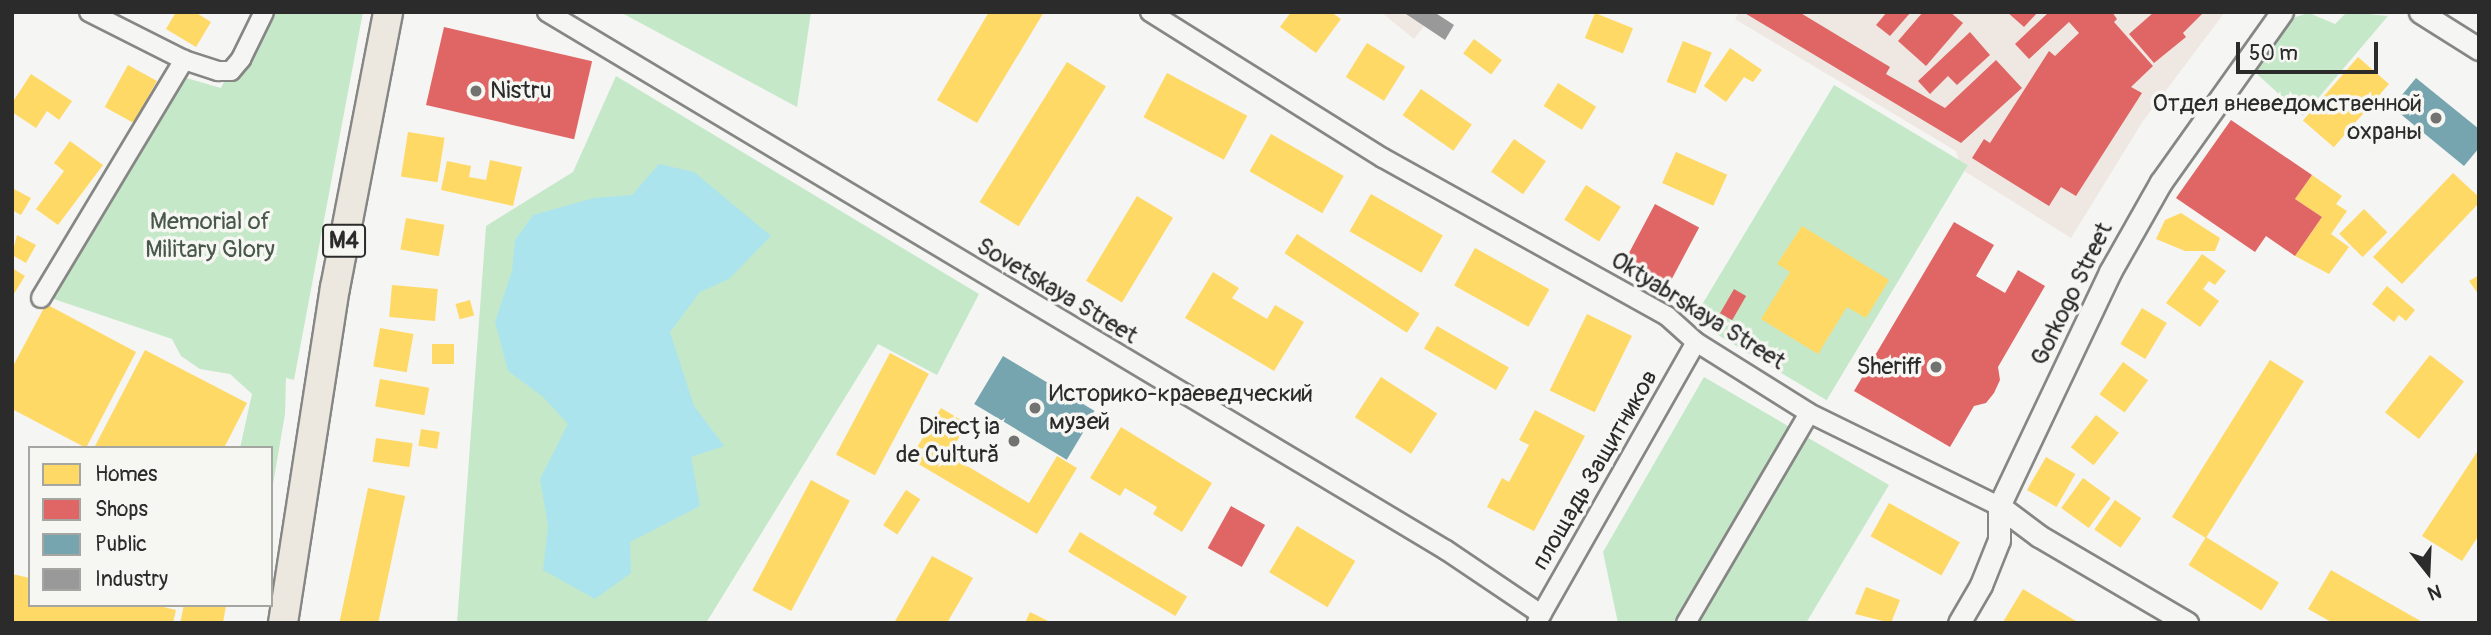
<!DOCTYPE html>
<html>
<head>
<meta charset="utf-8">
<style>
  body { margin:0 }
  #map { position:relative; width:2491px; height:635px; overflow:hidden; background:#f5f5f3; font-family:Pangolin,sans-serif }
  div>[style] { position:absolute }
  .built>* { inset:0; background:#efe7e1 }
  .green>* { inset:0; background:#c5e8c9; transform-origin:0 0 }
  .water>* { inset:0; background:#ace4ed }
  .homes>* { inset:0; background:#ffd966; transform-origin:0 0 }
  .shops>* { inset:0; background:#e06666; transform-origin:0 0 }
  .public>* { inset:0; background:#76a5af; transform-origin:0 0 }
  .industry>* { inset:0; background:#999 }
  .roads { filter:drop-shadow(2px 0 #868685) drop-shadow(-2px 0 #868685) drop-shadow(0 2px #868685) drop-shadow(0 -2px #868685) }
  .minor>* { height:18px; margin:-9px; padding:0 9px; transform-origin:9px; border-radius:9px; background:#f5f5f3 }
  .tertiary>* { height:21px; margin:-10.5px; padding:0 10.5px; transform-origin:10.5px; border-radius:10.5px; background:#f5f5f3 }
  .trunk>* { height:28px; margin:-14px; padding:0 14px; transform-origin:14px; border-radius:14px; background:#ece8df }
  .dots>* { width:19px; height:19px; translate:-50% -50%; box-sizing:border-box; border:4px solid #f6f6f2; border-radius:50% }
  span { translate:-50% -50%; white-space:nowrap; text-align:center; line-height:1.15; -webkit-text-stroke:7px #f6f6f2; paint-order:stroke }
  .shield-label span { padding:2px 5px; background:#f6f6f2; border:2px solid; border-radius:5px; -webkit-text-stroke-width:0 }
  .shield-label { font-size:23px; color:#2b2b2b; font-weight:700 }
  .poi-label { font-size:24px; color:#2b2b2b }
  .left { translate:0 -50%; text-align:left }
  .right { translate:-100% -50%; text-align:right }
  .park-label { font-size:24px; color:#48584a }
  .street-label { font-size:24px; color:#2b2b2b }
  .frame { position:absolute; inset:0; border:14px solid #2b2b2b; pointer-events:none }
  .legend { position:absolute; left:28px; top:446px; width:245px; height:161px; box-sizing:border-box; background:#f6f6f2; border:2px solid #a5a5a2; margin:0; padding:9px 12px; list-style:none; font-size:21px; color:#2b2b2b }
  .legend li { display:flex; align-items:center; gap:14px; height:35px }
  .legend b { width:35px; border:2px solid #a5a5a2 }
  .north { position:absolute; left:2393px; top:537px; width:70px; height:70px; -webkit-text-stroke:5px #f6f6f2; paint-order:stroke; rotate:162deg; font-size:19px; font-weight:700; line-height:28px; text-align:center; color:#2b2b2b }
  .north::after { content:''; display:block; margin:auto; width:24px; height:32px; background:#2b2b2b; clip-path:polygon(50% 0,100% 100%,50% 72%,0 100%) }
  .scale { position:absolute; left:2236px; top:42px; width:142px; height:32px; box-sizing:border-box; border:4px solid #2b2b2b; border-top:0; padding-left:9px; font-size:21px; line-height:24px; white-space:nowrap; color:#2b2b2b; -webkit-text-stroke:5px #f6f6f2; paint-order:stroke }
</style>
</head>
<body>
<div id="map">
  <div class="built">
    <div style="clip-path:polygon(1381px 12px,1435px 12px,1414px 39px)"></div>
    <div style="clip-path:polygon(1739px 12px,2225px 12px,2143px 121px,2071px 238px,1961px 169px,1956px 151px,1735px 19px)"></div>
  </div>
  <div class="green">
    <div style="clip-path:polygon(258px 12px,363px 12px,294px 380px,286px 378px,285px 414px,271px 496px,271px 448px,240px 448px,252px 394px,230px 374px,200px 369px,181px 356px,172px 339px,48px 297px,183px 77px,221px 88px)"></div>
    <div style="clip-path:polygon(620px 12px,811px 12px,797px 107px)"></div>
    <div style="clip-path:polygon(2347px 12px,2388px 16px,2303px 116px,2258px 75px,2255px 65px,2292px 18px,2309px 13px,2335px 24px)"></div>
    <div style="clip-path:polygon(616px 76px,979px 294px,937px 375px,878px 344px,706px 623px,457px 623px,486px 226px,573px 172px)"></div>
    <div style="left:1834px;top:85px;width:156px;height:274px;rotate:31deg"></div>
    <div style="clip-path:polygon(1704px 377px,1889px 485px,1806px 623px,1618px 623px,1603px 552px)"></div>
  </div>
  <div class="water">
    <div style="clip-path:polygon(659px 164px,694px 172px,771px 236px,729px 279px,700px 292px,670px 332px,694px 406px,724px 446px,691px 457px,700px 506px,630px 542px,631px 573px,595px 599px,543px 570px,548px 526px,540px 479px,568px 424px,542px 396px,508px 371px,495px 322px,512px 271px,515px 240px,533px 215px,594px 198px,632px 195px)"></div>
  </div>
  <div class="homes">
    <div style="clip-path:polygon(176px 12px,195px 12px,211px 22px,196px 47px,166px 29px)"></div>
    <div style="clip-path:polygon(989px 12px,1044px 12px,977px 123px,937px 100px)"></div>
    <div style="clip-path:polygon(1291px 12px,1331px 12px,1341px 19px,1316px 53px,1280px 27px)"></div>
    <div style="left:1595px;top:13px;width:41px;height:27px;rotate:22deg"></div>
    <div style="left:1474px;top:39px;width:35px;height:18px;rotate:37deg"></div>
    <div style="left:1683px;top:41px;width:31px;height:44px;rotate:22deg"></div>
    <div style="left:1367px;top:43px;width:45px;height:40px;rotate:32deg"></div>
    <div style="clip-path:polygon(1730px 48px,1762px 70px,1753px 82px,1744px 77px,1726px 102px,1704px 86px)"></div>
    <div style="left:2358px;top:57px;width:41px;height:84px;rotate:41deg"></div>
    <div style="left:1067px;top:62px;width:46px;height:165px;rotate:32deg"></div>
    <div style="left:128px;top:65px;width:33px;height:48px;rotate:29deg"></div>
    <div style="left:1167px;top:73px;width:91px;height:50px;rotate:28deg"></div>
    <div style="clip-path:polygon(31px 74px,72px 101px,59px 120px,47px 111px,36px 128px,12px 112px,12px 103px)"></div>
    <div style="left:1558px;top:83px;width:45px;height:27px;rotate:32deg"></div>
    <div style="left:1421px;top:89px;width:62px;height:32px;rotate:35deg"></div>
    <div style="left:408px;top:132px;width:37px;height:45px;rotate:9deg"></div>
    <div style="left:1271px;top:134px;width:84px;height:43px;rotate:30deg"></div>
    <div style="left:1514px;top:139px;width:39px;height:40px;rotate:35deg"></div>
    <div style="clip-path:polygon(70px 141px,103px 165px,58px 225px,36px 209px,64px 171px,54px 163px)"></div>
    <div style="left:1676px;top:152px;width:56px;height:34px;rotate:24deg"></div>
    <div style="clip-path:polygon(490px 160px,522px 167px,513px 206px,441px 190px,447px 161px,471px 166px,469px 177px,486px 180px)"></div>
    <div style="clip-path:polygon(2453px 173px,2479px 197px,2479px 203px,2402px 284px,2373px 257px)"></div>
    <div style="clip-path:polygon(2312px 175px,2342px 196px,2336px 204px,2347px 211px,2331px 234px,2349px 247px,2329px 274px,2295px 256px,2322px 217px,2295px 199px)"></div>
    <div style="left:1586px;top:185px;width:41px;height:41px;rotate:32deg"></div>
    <div style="clip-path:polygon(12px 188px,31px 198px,21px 215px,12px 210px)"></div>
    <div style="left:1371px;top:194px;width:83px;height:43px;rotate:30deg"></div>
    <div style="left:1137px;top:196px;width:42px;height:99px;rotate:31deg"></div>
    <div style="left:2364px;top:209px;width:33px;height:35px;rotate:45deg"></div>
    <div style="clip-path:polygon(2181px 213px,2220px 238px,2215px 251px,2185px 251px,2156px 239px,2165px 220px)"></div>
    <div style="left:406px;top:218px;width:39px;height:32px;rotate:10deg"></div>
    <div style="clip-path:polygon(1802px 226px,1889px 280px,1866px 318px,1847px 307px,1818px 354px,1761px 319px,1790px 272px,1777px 264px)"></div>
    <div style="left:1297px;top:234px;width:146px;height:23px;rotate:33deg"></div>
    <div style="clip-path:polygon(17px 235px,36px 245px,26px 263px,12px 255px)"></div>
    <div style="left:1475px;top:248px;width:85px;height:43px;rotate:29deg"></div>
    <div style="clip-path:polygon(2202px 254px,2226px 271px,2215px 285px,2209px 281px,2203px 289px,2219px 301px,2200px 327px,2166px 303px)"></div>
    <div style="clip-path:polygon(12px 268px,25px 276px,12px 297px)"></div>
    <div style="clip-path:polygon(1213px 272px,1239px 288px,1232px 298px,1267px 319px,1275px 305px,1304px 322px,1274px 371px,1185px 318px)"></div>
    <div style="clip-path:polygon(2479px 275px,2479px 295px,2469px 281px)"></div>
    <div style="left:392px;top:285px;width:46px;height:32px;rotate:5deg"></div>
    <div style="clip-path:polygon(2387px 286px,2415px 310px,2406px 321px,2399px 315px,2394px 322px,2372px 304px)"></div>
    <div style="left:470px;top:300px;width:16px;height:15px;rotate:75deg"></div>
    <div style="clip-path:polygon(46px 304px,136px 352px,86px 448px,12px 409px,12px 368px)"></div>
    <div style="left:2142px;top:308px;width:29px;height:42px;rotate:31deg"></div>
    <div style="left:1587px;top:314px;width:50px;height:85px;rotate:26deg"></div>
    <div style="left:1437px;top:326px;width:83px;height:26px;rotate:30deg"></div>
    <div style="left:380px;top:328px;width:34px;height:39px;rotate:10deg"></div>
    <div style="left:432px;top:344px;width:22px;height:20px"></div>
    <div style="clip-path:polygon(145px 350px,247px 403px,224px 448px,94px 448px)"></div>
    <div style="left:890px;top:353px;width:44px;height:115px;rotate:28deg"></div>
    <div style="left:2430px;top:355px;width:43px;height:73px;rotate:38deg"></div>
    <div style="left:2270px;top:360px;width:40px;height:185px;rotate:32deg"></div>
    <div style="left:2123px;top:362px;width:31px;height:40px;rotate:36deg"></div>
    <div style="left:1381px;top:377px;width:67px;height:48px;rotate:33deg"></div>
    <div style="left:380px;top:379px;width:50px;height:28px;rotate:10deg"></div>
    <div style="clip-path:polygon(941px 408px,968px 424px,951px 450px,962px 457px,959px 461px,1029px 503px,1057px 456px,1077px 468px,1037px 534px,910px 459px)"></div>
    <div style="clip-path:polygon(1535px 410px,1585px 436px,1534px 531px,1487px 507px,1502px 478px,1509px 482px,1529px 445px,1519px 440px)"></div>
    <div style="left:2096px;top:415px;width:29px;height:41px;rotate:38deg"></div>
    <div style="clip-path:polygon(1121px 427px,1212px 483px,1182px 532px,1153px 514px,1157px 507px,1125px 488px,1120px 496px,1090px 478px)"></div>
    <div style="left:421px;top:429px;width:19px;height:17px;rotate:9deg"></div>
    <div style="left:376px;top:438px;width:37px;height:24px;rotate:8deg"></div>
    <div style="clip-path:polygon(2479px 449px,2479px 535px,2462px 561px,2422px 536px)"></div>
    <div style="left:2046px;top:457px;width:34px;height:38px;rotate:30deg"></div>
    <div style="left:2083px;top:478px;width:34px;height:37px;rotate:36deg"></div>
    <div style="left:811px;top:480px;width:44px;height:125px;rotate:28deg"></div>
    <div style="left:368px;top:488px;width:38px;height:137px;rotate:12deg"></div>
    <div style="left:906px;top:490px;width:17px;height:42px;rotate:33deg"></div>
    <div style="left:2115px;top:500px;width:32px;height:36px;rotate:35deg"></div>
    <div style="left:1889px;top:503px;width:81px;height:38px;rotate:29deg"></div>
    <div style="left:1297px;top:526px;width:68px;height:54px;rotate:31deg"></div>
    <div style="left:1080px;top:532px;width:125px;height:23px;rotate:31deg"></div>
    <div style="left:2206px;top:537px;width:86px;height:33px;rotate:32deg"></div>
    <div style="clip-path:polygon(932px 556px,973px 578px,947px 623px,894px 623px)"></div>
    <div style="clip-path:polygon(2331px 570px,2424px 623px,2333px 623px,2308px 609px)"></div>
    <div style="clip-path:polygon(12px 574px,30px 578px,30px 605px,155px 605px,176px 610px,173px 623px,12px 623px)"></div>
    <div style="clip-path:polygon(1866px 587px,1900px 600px,1891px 623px,1855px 614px)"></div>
    <div style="clip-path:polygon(2023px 589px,2079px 623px,2003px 622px)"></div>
    <div style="clip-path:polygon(184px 605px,226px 605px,223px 623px,180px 623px)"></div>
    <div style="clip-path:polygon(1030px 612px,1052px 623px,1025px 623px)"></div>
  </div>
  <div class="shops">
    <div style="clip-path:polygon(1743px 12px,1799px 12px,1890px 67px,1886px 74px,1945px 108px,1996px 60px,2022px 88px,1961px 143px)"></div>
    <div style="clip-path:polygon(1887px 12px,1911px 12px,1890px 36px,1876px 25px)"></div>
    <div style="clip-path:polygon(1923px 12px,1950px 12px,1963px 23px,1926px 66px,1898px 41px)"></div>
    <div style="clip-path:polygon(2007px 12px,2038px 12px,2024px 27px)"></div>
    <div style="clip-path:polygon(2049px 12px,2112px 12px,2117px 19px,2114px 22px,2153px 66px,2131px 87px,2142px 93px,2076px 196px,2061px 187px,2049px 206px,1972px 158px,1984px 139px,1990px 143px,2049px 51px,2055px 56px,2079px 33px,2069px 22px,2029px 59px,2015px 44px)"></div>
    <div style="clip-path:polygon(2154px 12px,2204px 12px,2183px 33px,2186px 37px,2154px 63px,2129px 34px)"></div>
    <div style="left:444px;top:27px;width:152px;height:80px;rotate:13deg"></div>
    <div style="clip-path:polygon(1970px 32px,1990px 55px,1957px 85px,1948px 76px,1930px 94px,1918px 81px)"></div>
    <div style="clip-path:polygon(2231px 120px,2312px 175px,2295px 199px,2322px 217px,2295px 256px,2266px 236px,2255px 252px,2176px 198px)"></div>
    <div style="left:1655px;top:204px;width:50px;height:71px;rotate:28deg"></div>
    <div style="clip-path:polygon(1954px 222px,1994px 245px,1976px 276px,2005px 293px,2018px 270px,2045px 286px,1998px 367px,2000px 380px,1994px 393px,1986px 403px,1974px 406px,1950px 447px,1854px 391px)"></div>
    <div style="left:1734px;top:289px;width:14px;height:28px;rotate:30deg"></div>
    <div style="left:1231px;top:506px;width:39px;height:48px;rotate:29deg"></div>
  </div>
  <div class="public">
    <div style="clip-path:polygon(2416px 78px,2479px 129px,2479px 148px,2464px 166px,2392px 107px)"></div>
    <div style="left:1003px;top:356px;width:108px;height:56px;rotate:31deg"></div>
  </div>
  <div class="industry">
    <div style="clip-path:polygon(1403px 12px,1434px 12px,1454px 25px,1445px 40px)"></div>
  </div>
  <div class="roads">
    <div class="minor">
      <div style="left:89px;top:12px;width:106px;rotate:26.8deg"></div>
      <div style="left:184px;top:60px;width:36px;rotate:18deg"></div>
      <div style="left:218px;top:71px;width:13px"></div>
      <div style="left:231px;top:71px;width:16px;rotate:-50deg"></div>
      <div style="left:241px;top:59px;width:52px;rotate:-63.9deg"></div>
      <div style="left:547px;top:12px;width:1048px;rotate:30.9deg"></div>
      <div style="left:1446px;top:550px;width:115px;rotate:34deg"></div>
      <div style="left:1150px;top:12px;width:275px;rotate:32.1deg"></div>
      <div style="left:1383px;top:158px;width:325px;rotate:29.1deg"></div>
      <div style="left:1667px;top:316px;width:39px;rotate:42deg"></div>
      <div style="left:1696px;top:342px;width:133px;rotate:32.1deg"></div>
      <div style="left:1809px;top:413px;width:212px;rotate:26.1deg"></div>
      <div style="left:41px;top:298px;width:278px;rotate:-59deg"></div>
      <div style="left:1537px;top:622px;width:322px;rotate:-60.4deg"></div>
      <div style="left:1686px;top:623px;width:243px;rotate:-59.6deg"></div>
    </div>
    <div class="tertiary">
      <div style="left:2420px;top:12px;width:70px;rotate:32.1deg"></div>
      <div style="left:1999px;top:506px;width:50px;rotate:36.9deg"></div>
      <div style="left:2039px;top:536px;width:172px;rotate:30.4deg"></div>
      <div style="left:1959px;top:623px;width:44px;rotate:-59.9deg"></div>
      <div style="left:1981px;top:585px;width:48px;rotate:-68.2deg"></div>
      <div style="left:1999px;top:540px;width:34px;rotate:-90deg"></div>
      <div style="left:1999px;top:506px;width:259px;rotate:-64.6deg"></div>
      <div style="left:2110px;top:272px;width:103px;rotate:-60.5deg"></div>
      <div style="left:2161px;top:182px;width:209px;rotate:-54.6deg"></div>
    </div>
    <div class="trunk">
      <div style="left:283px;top:623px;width:339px;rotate:-81.2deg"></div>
      <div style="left:335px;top:288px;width:281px;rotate:-79.1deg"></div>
    </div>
  </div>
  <div class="dots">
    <div style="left:476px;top:91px;background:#727271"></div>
    <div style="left:2436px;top:118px;background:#727271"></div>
    <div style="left:1936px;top:367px;background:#727271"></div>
    <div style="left:1035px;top:408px;background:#727271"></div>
    <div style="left:1014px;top:441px;background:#727271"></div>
  </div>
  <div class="shield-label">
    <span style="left:344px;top:241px">M4</span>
  </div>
  <div class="poi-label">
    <span class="left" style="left:490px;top:91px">Nistru</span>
    <span class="right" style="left:2422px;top:118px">Отдел вневедомственной<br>охраны</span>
    <span class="right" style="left:1922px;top:367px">Sheriff</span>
    <span class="left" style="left:1049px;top:408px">Историко-краеведческий<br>музей</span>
    <span class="right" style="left:1000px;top:441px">Direcția<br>de Cultură</span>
  </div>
  <div class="park-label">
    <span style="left:210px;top:236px">Memorial of<br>Military Glory</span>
  </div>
  <div class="street-label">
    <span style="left:1057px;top:291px;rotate:31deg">Sovetskaya Street</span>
    <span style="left:2072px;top:294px;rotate:-64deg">Gorkogo Street</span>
    <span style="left:1698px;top:311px;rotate:32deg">Oktyabrskaya Street</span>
    <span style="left:1595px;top:470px;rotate:-60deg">площадь Защитников</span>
  </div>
  <div class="frame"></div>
  <ul class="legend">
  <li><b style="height:19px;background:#ffd966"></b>Homes</li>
  <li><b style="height:19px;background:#e06666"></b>Shops</li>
  <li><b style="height:19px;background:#76a5af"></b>Public</li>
  <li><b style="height:19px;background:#999"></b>Industry</li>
  </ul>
  <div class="north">N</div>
  <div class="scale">50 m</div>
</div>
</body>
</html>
